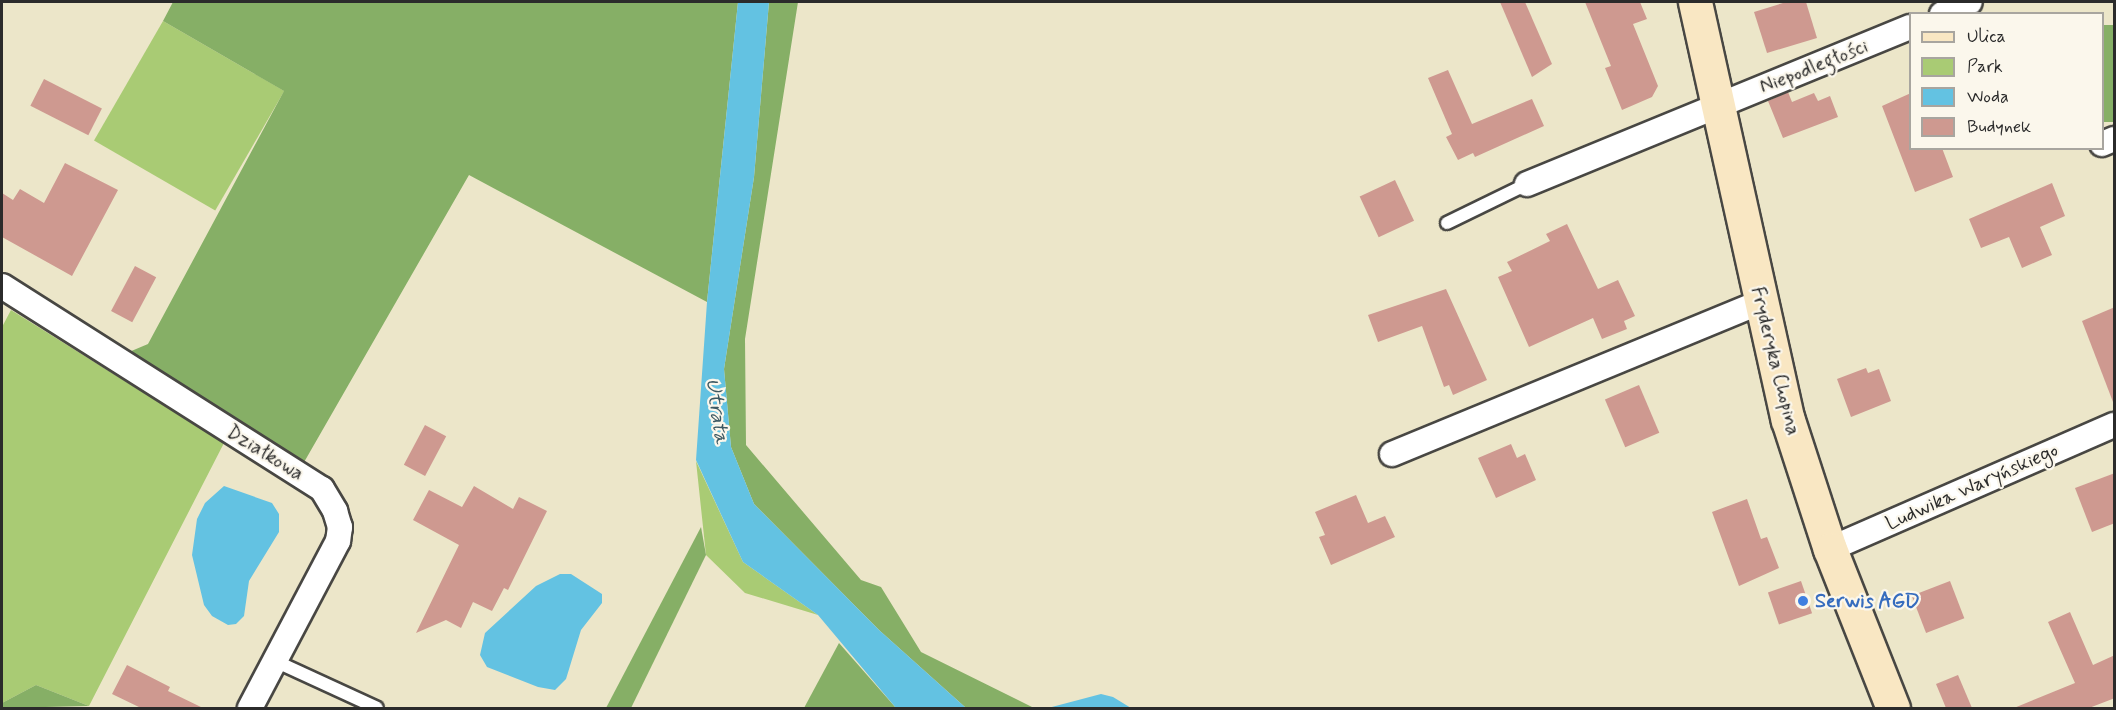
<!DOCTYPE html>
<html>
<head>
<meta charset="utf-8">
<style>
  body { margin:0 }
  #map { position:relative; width:2116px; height:710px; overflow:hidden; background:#ece6c9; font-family:Mynerve,sans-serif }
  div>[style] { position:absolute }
  .green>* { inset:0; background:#a9cb74; transform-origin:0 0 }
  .forest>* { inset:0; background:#86af66; transform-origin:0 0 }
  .water>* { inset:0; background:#63c2e2 }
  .building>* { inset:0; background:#ce9990; transform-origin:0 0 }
  .roads { filter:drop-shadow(2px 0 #484743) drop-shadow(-2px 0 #484743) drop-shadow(0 2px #484743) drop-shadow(0 -2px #484743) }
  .service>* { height:12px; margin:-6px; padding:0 6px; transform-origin:6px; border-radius:6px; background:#fff }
  .minor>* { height:24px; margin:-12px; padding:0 12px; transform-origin:12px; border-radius:12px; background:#fff }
  .secondary>* { height:33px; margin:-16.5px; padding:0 16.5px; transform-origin:16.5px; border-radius:16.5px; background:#f9e7c3 }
  .dots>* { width:16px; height:16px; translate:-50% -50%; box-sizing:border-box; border:3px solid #fbf7ec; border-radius:50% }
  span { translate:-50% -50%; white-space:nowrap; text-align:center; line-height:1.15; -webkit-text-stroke:4.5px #fbf7ec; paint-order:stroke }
  .street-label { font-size:20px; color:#2b2b2b }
  .shop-label { font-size:20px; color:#366cbe; font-weight:700 }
  .left { translate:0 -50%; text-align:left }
  .water-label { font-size:21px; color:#3c5862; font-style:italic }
  .frame { position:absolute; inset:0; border:3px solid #2b2b2b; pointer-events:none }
  .legend { position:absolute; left:1909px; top:12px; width:195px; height:138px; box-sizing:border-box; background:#fbf7ec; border:2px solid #a8a59f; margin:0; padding:8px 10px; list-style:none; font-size:18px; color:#2b2b2b }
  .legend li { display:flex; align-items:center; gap:12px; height:30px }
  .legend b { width:30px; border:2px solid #a8a59f }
</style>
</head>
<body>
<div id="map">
  <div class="green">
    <div style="left:163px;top:21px;width:140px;height:138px;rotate:30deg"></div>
    <div style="clip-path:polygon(11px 310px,224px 443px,89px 706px,36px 685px,2px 703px,2px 327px)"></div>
    <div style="clip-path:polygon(696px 461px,743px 562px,818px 615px,745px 593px,706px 555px)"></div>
  </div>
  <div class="forest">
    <div style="clip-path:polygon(173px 2px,738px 2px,707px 302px,469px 175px,303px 464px,129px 352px,148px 344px,284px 91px,163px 21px)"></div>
    <div style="clip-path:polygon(769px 2px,798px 2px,745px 339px,746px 445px,861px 580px,881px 587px,921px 652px,1034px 708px,966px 708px,879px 630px,754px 504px,731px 447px,724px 369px,754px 177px)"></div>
    <div style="left:2114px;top:25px;width:97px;height:13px;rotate:90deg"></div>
    <div style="clip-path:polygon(701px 527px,706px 555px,631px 708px,606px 708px)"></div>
    <div style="clip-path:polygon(839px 643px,896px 708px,804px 708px)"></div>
    <div style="clip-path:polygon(36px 685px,89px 706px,2px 708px,2px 703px)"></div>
  </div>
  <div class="water">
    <div style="clip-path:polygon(738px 2px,769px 2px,754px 177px,724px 369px,731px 447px,754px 504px,879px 630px,966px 708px,896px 708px,818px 615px,743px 562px,696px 460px,707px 302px)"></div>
    <div style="clip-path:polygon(224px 486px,272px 503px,279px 514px,279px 532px,249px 581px,244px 616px,236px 624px,228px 625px,212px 616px,204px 605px,192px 555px,197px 519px,205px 503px)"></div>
    <div style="clip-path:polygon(560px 574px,571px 574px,602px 594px,602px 603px,581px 630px,566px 679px,555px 690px,538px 687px,487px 667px,480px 655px,485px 633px,536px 586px)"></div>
    <div style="clip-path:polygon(1101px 694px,1113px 697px,1131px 708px,1048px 708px)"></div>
  </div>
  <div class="building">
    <div style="clip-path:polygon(1500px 2px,1525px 2px,1552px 64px,1532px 77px)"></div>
    <div style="clip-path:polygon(1585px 2px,1640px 2px,1647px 19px,1633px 24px,1658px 86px,1652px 97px,1622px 110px,1605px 68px,1611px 66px)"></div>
    <div style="clip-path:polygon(1786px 2px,1806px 2px,1817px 38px,1767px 53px,1754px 12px)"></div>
    <div style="clip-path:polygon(1448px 70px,1472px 124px,1532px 99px,1544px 126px,1475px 157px,1473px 153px,1458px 160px,1446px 137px,1452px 134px,1428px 78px)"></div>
    <div style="left:44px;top:79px;width:65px;height:30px;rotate:27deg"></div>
    <div style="clip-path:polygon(1788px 92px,1792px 102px,1814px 93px,1818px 101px,1830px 96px,1838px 117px,1783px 138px,1768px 101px)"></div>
    <div style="clip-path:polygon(1911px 93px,1911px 148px,1942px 148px,1953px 177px,1915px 192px,1882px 106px)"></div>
    <div style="clip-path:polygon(65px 163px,118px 190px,72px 276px,2px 237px,2px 193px,13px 200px,20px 189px,44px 203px)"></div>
    <div style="left:1395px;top:180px;width:45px;height:39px;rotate:65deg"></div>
    <div style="clip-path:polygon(2052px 183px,2065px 216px,2040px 227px,2052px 255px,2022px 268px,2009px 237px,1981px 248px,1969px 219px)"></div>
    <div style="clip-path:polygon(1567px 224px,1598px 289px,1618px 280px,1635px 316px,1624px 321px,1627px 329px,1602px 339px,1593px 318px,1529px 347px,1498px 277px,1512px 271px,1507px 262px,1550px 241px,1546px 234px)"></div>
    <div style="left:135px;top:266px;width:24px;height:51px;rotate:28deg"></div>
    <div style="clip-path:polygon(1446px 289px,1487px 380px,1453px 395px,1449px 385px,1444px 387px,1422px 326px,1378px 342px,1368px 315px)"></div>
    <div style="clip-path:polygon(2115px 307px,2115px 402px,2113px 402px,2082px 321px)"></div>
    <div style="clip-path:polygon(1866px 368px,1868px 373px,1879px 369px,1891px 401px,1851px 417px,1837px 379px)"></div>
    <div style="left:1639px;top:385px;width:52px;height:37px;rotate:67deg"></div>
    <div style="left:425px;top:425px;width:24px;height:45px;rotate:28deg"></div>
    <div style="clip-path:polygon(1511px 444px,1517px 458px,1525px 454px,1536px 480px,1496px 498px,1478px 458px)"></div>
    <div style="clip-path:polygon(2115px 473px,2115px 523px,2092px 532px,2075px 488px)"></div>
    <div style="clip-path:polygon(474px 486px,513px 509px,519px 497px,547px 511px,508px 590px,504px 588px,492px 611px,473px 602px,461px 628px,446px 620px,416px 633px,459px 545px,413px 520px,429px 490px,462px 507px)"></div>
    <div style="clip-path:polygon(1356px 495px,1368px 523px,1385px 516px,1395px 537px,1331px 565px,1319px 537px,1325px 535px,1315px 512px)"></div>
    <div style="clip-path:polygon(1747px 499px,1761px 539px,1767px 537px,1779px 568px,1739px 586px,1712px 512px)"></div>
    <div style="left:1801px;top:581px;width:34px;height:35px;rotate:71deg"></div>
    <div style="left:1950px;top:581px;width:40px;height:41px;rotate:69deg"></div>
    <div style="clip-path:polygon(2070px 612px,2093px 665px,2115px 655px,2115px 698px,2089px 708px,2014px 708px,2075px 683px,2048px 622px)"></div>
    <div style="clip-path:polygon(127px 665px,170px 687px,168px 691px,203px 708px,141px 708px,112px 694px)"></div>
    <div style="clip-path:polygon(1958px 675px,1972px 708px,1946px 708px,1936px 684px)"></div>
  </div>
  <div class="roads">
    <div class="service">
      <div style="left:1447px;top:223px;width:89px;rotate:-26deg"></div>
      <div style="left:275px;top:661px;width:112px;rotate:24.7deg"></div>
    </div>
    <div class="minor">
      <div style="left:1942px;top:14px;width:30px;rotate:-23deg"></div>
      <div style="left:2102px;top:144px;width:13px;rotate:-23deg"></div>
      <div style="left:1527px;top:184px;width:414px;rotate:-22.3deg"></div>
      <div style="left:2px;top:286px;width:379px;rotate:32.4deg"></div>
      <div style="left:322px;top:489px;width:26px;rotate:59deg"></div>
      <div style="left:335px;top:511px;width:17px;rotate:73deg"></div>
      <div style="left:340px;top:527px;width:14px;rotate:98deg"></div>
      <div style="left:338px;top:541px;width:189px;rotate:117.8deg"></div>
      <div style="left:1392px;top:454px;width:398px;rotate:-22.4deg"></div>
      <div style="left:1830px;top:549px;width:310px;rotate:-23.6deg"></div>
    </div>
    <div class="secondary">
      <div style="left:1695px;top:2px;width:428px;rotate:77.5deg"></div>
      <div style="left:1788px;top:420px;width:136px;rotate:72deg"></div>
      <div style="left:1830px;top:549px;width:171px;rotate:68.4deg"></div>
    </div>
  </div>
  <div class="dots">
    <div style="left:1803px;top:601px;background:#3f7fe0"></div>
  </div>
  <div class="street-label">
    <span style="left:1814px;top:67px;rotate:-22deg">Niepodległości</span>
    <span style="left:1775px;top:361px;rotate:76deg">Fryderyka Chopina</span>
    <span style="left:265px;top:453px;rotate:32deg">Działkowa</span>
    <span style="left:1972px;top:487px;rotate:-24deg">Ludwika Waryńskiego</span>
  </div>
  <div class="shop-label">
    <span class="left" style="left:1815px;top:601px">Serwis AGD</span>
  </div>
  <div class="water-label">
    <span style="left:717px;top:411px;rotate:82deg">Utrata</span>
  </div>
  <div class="frame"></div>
  <ul class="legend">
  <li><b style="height:8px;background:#f9e7c3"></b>Ulica</li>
  <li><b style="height:16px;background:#a9cb74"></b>Park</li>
  <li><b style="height:16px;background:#63c2e2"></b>Woda</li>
  <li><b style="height:16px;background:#ce9990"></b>Budynek</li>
  </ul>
</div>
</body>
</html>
